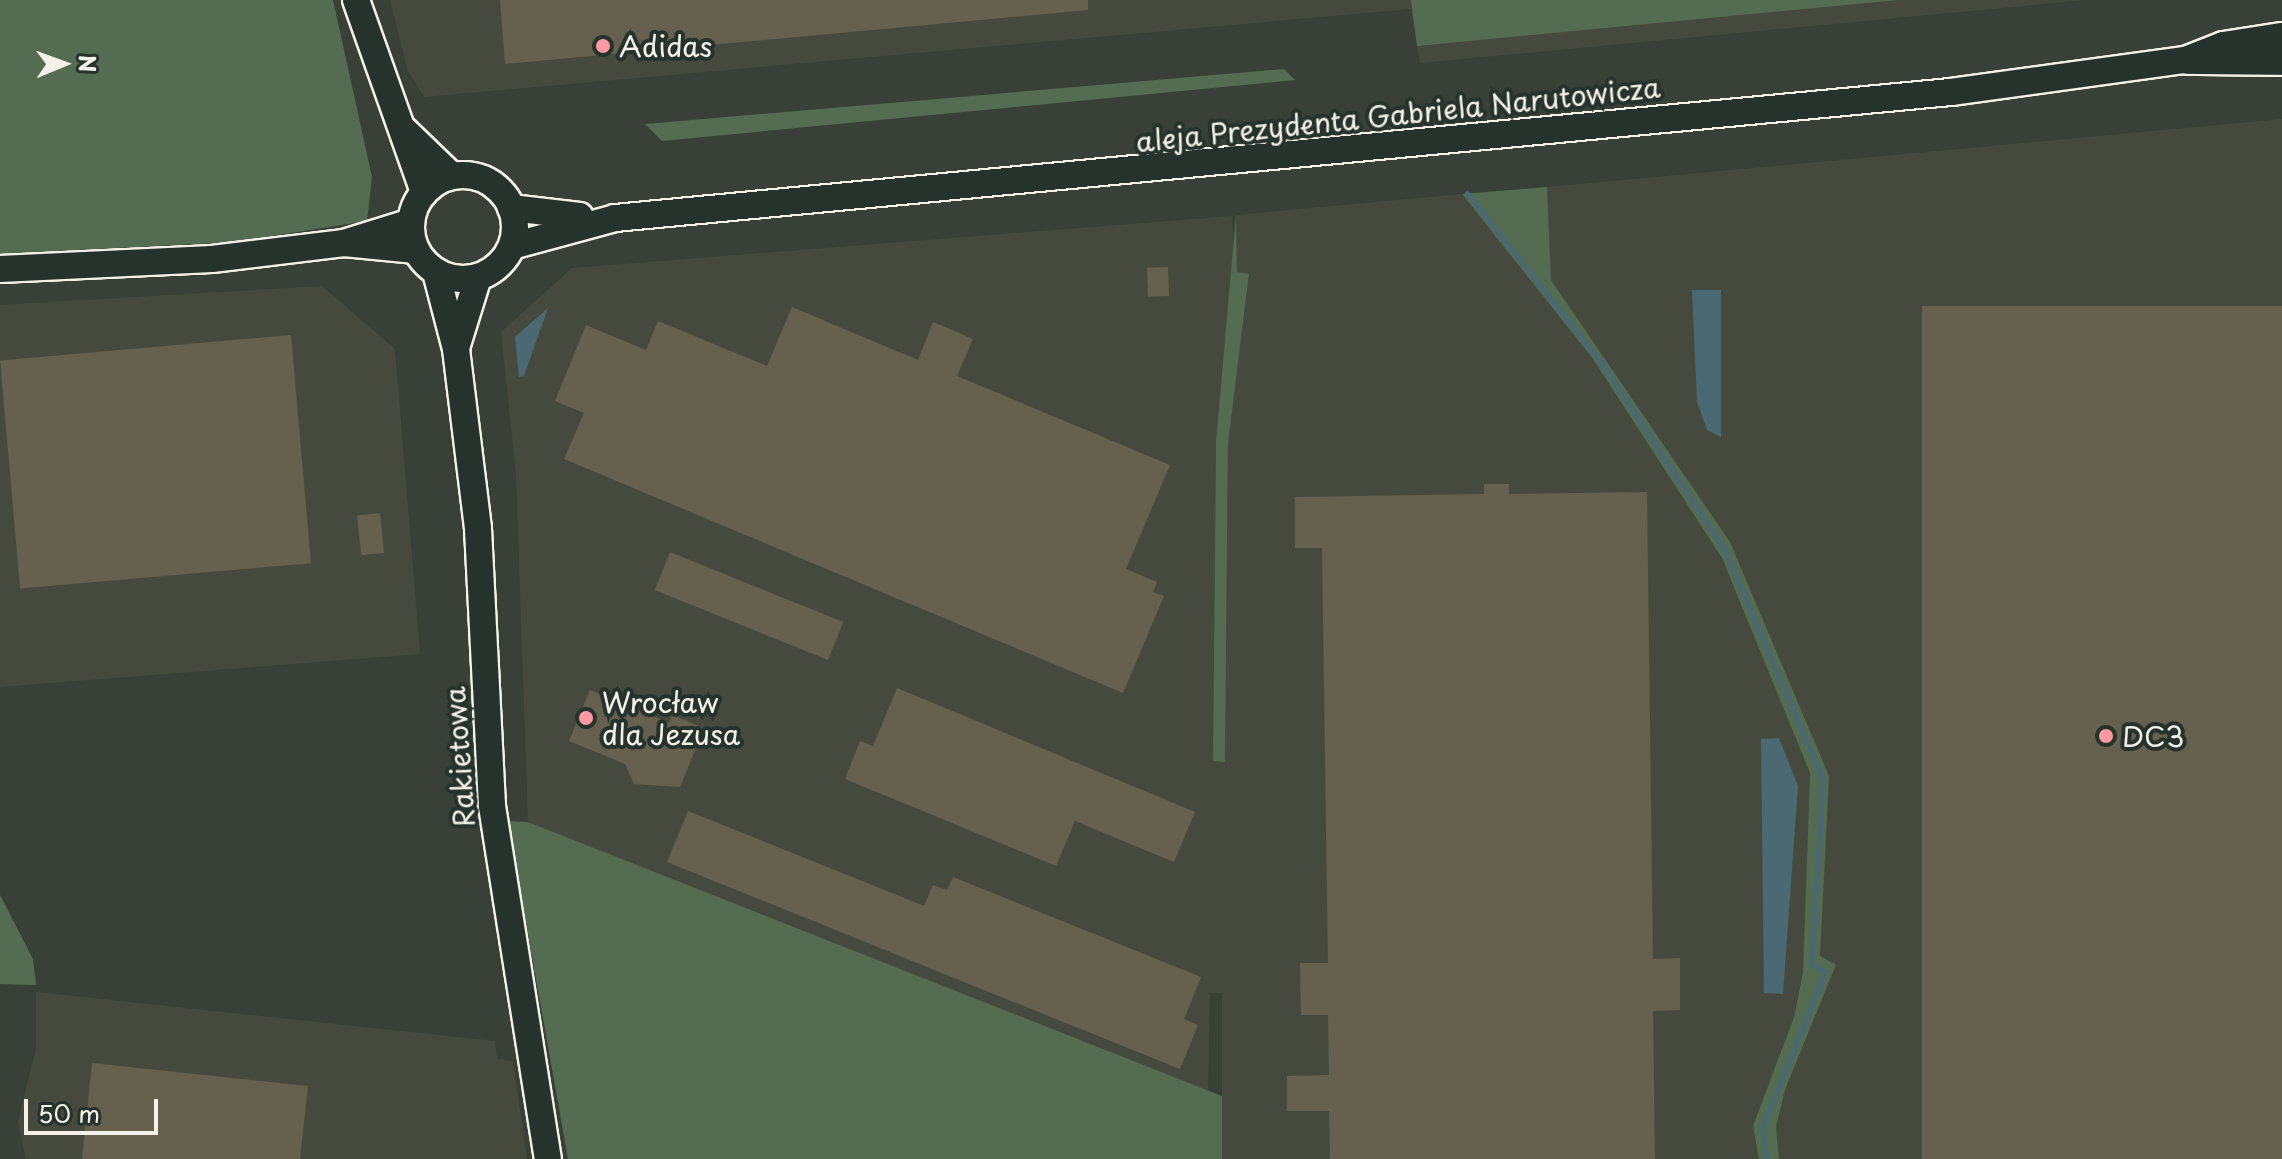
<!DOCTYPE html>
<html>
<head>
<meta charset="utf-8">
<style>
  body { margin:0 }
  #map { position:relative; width:2282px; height:1159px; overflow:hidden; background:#394037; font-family:"Playpen Sans",sans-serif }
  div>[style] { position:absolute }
  .built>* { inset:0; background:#464a3e }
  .green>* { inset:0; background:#546d52 }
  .water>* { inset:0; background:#4b6972 }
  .stream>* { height:5px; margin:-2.5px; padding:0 2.5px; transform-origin:2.5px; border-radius:2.5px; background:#4b6972 }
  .building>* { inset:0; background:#66604f; transform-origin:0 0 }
  .roads { filter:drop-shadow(2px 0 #f4f1e8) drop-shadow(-2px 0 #f4f1e8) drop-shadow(0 2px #f4f1e8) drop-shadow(0 -2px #f4f1e8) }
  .minor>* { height:26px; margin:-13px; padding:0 13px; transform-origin:13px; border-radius:13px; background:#26332d }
  .minor>.ring { margin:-13px; padding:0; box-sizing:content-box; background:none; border:26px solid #26332d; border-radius:50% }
  .dots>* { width:22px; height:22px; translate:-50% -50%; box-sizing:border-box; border:4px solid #26332d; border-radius:50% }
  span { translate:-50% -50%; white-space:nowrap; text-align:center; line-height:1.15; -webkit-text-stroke:8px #26332d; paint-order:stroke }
  .poi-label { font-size:28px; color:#f4f1e8 }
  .left { translate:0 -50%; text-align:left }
  .street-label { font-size:28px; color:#f4f1e8 }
  .north { position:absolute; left:24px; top:24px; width:80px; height:80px; -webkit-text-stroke:6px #26332d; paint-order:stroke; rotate:89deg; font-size:22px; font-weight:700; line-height:32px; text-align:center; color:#f4f1e8 }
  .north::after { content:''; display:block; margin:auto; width:28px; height:36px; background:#f4f1e8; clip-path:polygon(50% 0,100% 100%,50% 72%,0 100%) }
  .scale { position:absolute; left:24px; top:1099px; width:134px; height:36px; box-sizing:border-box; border:4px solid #f4f1e8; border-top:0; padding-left:10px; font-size:24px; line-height:28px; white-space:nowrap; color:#f4f1e8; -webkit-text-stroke:6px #26332d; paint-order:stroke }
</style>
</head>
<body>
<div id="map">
  <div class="built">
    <div style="clip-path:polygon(390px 0,2086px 0,1420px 63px,1411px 9px,424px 97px,408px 71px)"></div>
    <div style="clip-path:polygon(2282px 119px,2282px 1159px,1779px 1159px,1776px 1126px,1785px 1090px,1836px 966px,1820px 957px,1828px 776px,1730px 542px,1551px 280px,1547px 187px)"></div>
    <div style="clip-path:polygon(1462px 194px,1593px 359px,1722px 558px,1810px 773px,1803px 972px,1794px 1017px,1753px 1126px,1759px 1159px,1222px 1159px,1222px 993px,1210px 993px,1208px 1096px,528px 822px,516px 474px,501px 332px,572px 268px,1232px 216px,1235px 276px,1216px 442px,1213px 760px,1225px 761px,1228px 444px,1249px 274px,1237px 273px,1236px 215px)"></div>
    <div style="clip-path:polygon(322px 286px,395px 349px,420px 654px,0 687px,0 305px)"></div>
    <div style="clip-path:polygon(36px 992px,495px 1041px,497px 1059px,513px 1061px,527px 1159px,26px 1159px,18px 1122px,36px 1049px)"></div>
  </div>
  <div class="green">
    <div style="clip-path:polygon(0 0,333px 0,372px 177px,367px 221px,233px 242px,0 254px)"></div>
    <div style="clip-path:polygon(1411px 0,1898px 0,1417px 46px)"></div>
    <div style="clip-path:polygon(1284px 69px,1295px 80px,662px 141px,645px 124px)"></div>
    <div style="clip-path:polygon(1547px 187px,1551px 280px,1730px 542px,1829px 776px,1820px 956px,1836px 965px,1785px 1090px,1776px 1126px,1779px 1159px,1759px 1159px,1753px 1126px,1794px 1017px,1803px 972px,1810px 773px,1722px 558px,1593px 359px,1462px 194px)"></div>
    <div style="clip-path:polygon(1236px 215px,1237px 272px,1249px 274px,1228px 444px,1225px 762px,1213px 761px,1216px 442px)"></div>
    <div style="clip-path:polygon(508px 821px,528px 822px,1222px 1096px,1222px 1159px,568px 1159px)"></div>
    <div style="clip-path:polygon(0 895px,33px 959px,36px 985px,0 984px)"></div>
  </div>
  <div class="water">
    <div style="clip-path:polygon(1692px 290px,1721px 290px,1721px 437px,1707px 430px,1697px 402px)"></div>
    <div style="clip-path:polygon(548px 308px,524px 376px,519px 377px,515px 337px)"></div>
    <div style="clip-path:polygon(1779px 738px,1798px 786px,1783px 994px,1764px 993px,1761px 739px)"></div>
  </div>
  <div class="stream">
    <div style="left:1467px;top:193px;width:218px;rotate:51.7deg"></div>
    <div style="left:1602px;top:364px;width:219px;rotate:56.5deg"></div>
    <div style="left:1723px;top:547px;width:253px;rotate:66.7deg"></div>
    <div style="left:1823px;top:779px;width:184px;rotate:93.7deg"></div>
    <div style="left:1811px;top:963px;width:17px;rotate:33deg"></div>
    <div style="left:1825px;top:972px;width:168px;rotate:112deg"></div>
    <div style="left:1762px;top:1128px;width:31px;rotate:81deg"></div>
  </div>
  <div class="building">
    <div style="clip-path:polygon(500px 0,1088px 0,1088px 10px,505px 64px)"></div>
    <div style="left:1168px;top:267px;width:29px;height:21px;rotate:88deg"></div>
    <div style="left:2282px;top:306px;width:853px;height:360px;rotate:90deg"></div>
    <div style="clip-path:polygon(792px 307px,918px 360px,933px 322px,973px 339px,957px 376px,1170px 465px,1126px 569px,1157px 582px,1153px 592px,1164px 596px,1123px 693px,564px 459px,584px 413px,555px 401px,586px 325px,646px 350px,658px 321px,767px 366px)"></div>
    <div style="left:291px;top:335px;width:229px;height:292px;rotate:85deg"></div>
    <div style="clip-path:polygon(1484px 484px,1509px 484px,1509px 494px,1647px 492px,1653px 959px,1680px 958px,1680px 1010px,1653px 1011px,1655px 1159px,1330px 1159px,1329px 1111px,1287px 1111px,1287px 1076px,1329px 1075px,1328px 1015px,1301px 1015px,1300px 963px,1328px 963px,1322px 548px,1295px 548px,1295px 497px,1484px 494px)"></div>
    <div style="left:380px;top:513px;width:40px;height:23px;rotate:84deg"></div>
    <div style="left:670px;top:552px;width:187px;height:41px;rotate:22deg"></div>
    <div style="clip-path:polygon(897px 688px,1195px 812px,1174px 862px,1075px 821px,1056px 866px,845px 779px,860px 741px,873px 746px)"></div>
    <div style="clip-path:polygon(590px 690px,669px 723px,672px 715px,704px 728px,680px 787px,634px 784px,625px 764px,569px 741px)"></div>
    <div style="clip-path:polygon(688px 811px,924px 906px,933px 885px,947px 890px,953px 877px,1201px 977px,1184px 1019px,1198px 1025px,1180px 1069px,667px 862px)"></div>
    <div style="clip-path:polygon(92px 1063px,308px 1086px,300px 1159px,82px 1159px)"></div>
  </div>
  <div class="roads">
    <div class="minor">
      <div style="left:356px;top:0;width:204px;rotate:70.5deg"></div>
      <div style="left:2188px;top:61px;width:94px;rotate:0.6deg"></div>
      <div style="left:402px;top:128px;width:69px;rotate:43.8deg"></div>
      <div class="ring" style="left:411px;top:175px;width:78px;height:78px"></div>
      <div style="left:511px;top:208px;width:69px;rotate:6.6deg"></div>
      <div style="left:344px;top:243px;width:72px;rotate:5.6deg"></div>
      <div style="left:512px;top:246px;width:107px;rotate:-15.2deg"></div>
      <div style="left:615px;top:218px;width:1342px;rotate:-5.39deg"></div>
      <div style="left:1951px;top:92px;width:236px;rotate:-7.8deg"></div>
      <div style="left:2185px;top:60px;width:41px;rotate:-21.5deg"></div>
      <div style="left:2223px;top:45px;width:60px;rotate:-8.7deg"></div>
      <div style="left:0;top:269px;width:212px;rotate:-2.7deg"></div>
      <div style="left:212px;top:259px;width:133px;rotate:-6.9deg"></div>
      <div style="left:344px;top:243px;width:70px;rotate:-17.4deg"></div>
      <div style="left:436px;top:272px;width:80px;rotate:75.4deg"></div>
      <div style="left:456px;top:349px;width:181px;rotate:83deg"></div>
      <div style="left:478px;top:529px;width:277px;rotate:87.1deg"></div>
      <div style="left:492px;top:806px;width:357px;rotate:81deg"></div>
      <div style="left:457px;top:345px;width:71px;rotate:-72.8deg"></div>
    </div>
  </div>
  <div class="dots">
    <div style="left:603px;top:46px;background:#ff9aa2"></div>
    <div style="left:586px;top:718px;background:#ff9aa2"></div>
    <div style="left:2106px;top:736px;background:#ff9aa2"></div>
  </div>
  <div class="poi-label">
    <span class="left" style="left:619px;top:46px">Adidas</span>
    <span class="left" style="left:602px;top:718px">Wrocław<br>dla Jezusa</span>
    <span class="left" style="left:2122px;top:736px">DC3</span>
  </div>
  <div class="street-label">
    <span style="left:1398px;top:114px;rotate:-6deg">aleja Prezydenta Gabriela Narutowicza</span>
    <span style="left:459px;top:757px;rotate:-94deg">Rakietowa</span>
  </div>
  <div class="north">N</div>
  <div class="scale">50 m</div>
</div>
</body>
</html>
